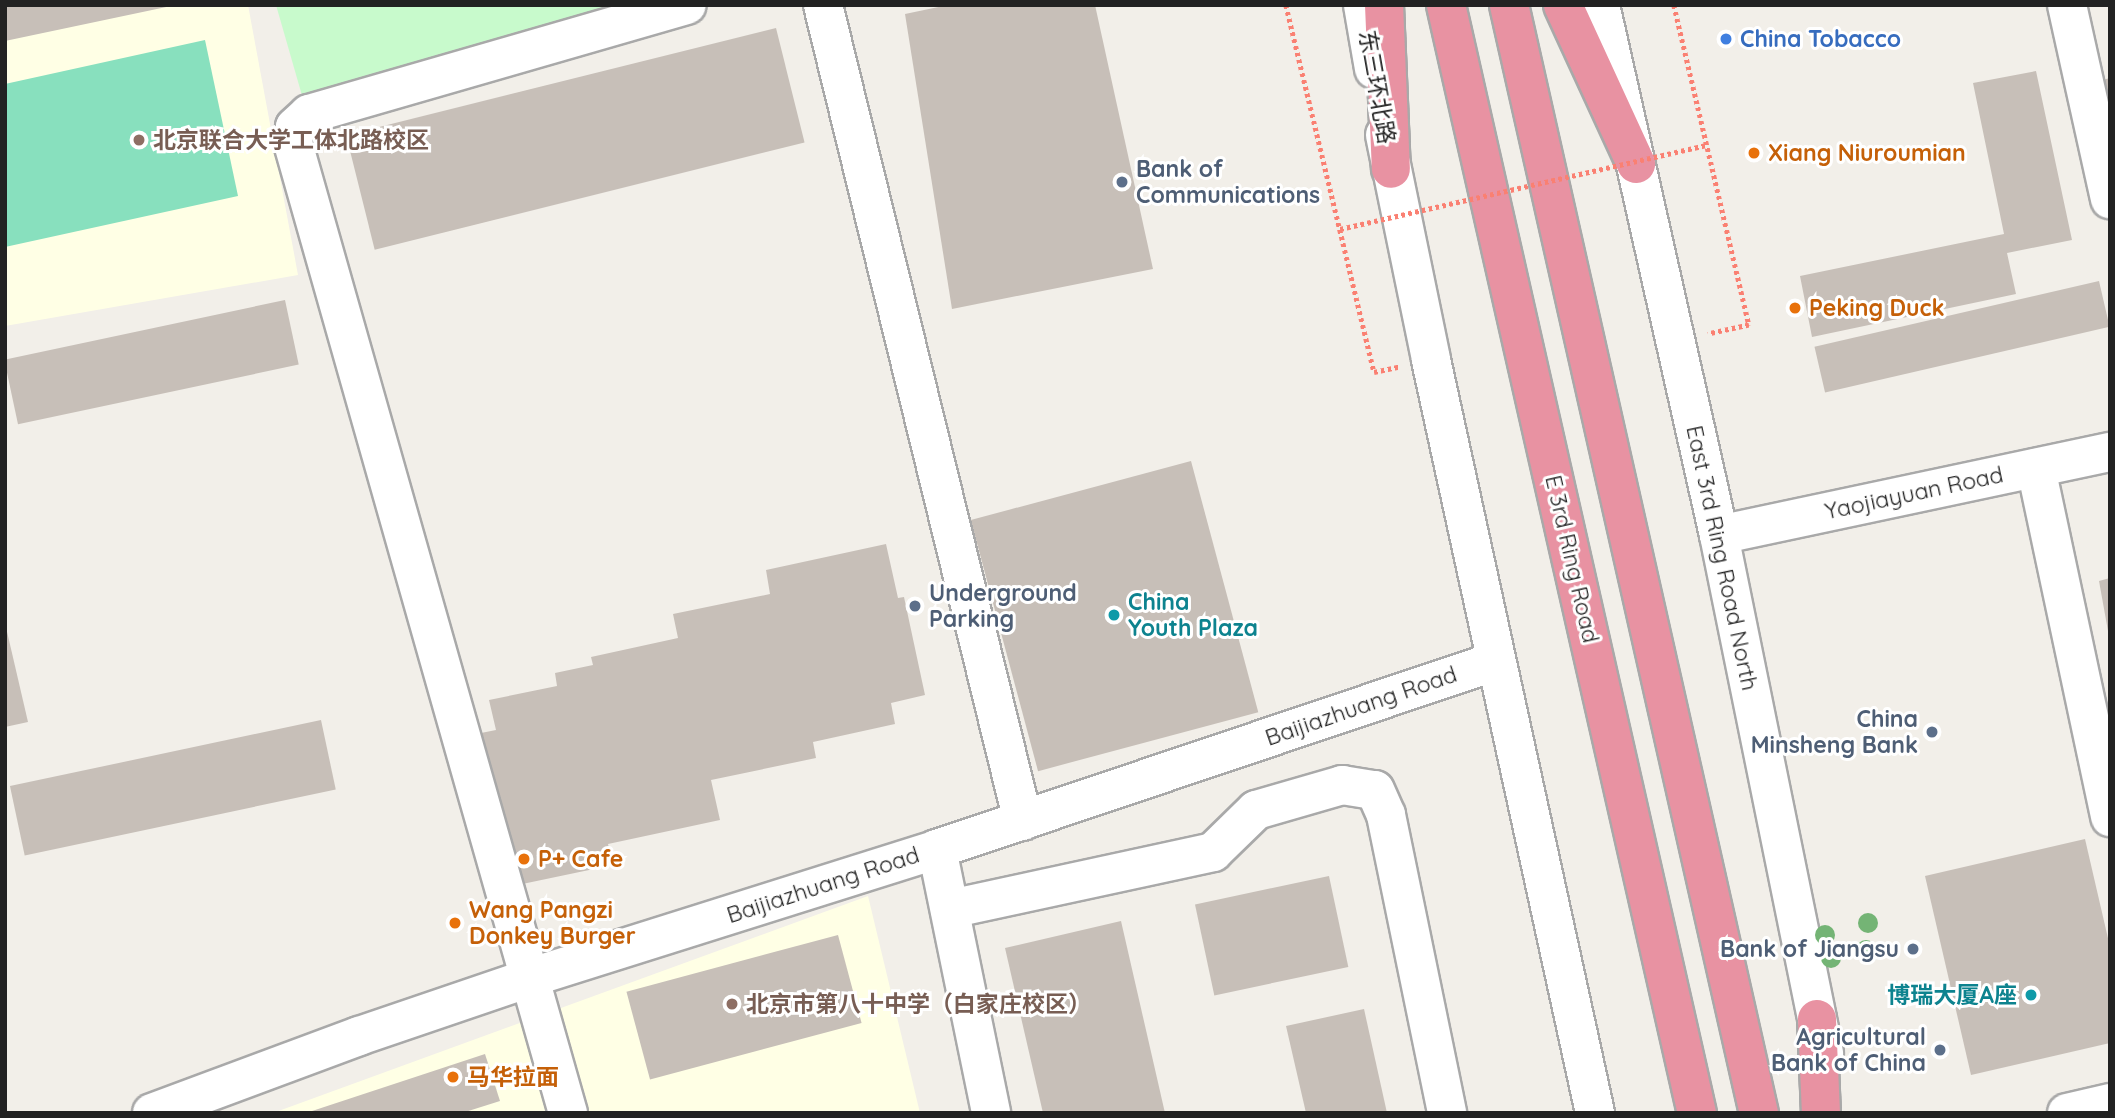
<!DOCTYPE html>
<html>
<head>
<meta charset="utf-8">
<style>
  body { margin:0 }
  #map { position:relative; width:2115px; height:1118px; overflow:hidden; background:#f2efe9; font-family:Quicksand,"Noto Sans SC",sans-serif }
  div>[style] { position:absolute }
  .education>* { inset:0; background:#ffffe5 }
  .park>* { inset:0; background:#c8facc }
  .pitch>* { inset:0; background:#88e0be }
  .building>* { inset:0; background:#c7bfb8; transform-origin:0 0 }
  .path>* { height:4.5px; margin-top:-2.25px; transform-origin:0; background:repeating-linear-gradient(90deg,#fa8072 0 3.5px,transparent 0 7px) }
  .roads { filter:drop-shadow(2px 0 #a9a9a9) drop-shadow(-2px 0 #a9a9a9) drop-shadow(0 2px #a9a9a9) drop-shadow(0 -2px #a9a9a9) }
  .minor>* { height:38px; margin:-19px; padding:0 19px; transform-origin:19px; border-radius:19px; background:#fff }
  .highway>* { height:38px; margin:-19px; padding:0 19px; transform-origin:19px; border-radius:19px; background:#e892a2 }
  .path-bridge>* { height:4.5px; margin-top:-2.25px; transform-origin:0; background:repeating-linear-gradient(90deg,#fa8072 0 3.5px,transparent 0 7px) }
  .trees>* { width:20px; height:20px; margin:-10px; border-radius:50%; background:#74b475 }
  .dots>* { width:19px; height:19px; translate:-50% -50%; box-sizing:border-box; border:4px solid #fff; border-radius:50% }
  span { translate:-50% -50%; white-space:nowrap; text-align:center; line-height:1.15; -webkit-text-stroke:6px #fff; paint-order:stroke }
  .shop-label { font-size:23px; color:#366cbe; font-weight:700 }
  .left { translate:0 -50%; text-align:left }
  .street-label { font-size:23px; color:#222 }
  .education-label { font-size:23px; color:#785e54; font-weight:700 }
  .food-label { font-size:23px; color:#c56008; font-weight:700 }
  .service-label { font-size:23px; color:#4e5e75; font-weight:700 }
  .right { translate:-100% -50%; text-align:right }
  .culture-label { font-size:23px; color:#0d838f; font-weight:700 }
  .frame { position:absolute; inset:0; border:7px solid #222; pointer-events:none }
</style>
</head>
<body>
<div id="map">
  <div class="education">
    <div style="clip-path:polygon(5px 5px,248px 5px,298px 275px,5px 326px)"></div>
    <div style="clip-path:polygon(868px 896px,920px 1113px,273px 1113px)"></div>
  </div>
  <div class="park">
    <div style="clip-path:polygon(276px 5px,629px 5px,303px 99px)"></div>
  </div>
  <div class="pitch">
    <div style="clip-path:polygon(205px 40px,238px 196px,5px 247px,5px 84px)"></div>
  </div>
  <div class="building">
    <div style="clip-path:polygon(5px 5px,171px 5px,171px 6px,5px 41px)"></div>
    <div style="clip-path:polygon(948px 5px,1095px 5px,1153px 269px,952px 309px,905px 14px)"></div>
    <div style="left:776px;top:28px;width:118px;height:443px;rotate:76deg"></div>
    <div style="clip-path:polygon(2036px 71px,2072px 240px,2007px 253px,2016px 294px,1812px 337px,1800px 276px,2004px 234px,1973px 83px)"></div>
    <div style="clip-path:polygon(2110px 78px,2110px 127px,2099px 81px)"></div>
    <div style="left:2099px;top:281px;width:47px;height:292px;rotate:77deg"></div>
    <div style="left:285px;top:300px;width:66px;height:287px;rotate:78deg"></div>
    <div style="left:1191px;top:461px;width:260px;height:228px;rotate:75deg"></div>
    <div style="clip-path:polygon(886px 544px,898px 598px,904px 597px,925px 695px,891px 703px,895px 724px,813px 742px,816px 758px,711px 780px,720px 820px,608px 844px,613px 865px,508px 887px,476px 734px,496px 730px,489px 700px,557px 686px,555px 673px,593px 665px,591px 657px,678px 638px,673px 614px,770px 594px,766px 570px)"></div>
    <div style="clip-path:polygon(2110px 578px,2110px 631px,2108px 631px,2099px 581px)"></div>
    <div style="clip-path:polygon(5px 623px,28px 722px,5px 727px)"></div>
    <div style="left:321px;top:720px;width:71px;height:318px;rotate:78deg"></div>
    <div style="clip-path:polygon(2085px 839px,2110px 947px,2110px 1043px,1971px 1075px,1925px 876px)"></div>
    <div style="left:1329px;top:876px;width:93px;height:137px;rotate:78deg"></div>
    <div style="clip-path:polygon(1121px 921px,1165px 1113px,1043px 1113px,1005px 948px)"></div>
    <div style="left:838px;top:935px;width:91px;height:219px;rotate:75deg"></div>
    <div style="clip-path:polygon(1364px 1009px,1387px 1113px,1306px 1113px,1286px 1026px)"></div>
    <div style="clip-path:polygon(485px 1054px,500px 1101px,462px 1113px,306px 1113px)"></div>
  </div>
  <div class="path">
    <div style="left:1286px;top:5px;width:377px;rotate:76.5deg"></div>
    <div style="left:1374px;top:372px;width:25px;rotate:-12deg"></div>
    <div style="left:1674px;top:5px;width:329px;rotate:76.8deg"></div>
    <div style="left:1749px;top:325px;width:42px;rotate:167.6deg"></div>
  </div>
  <div class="roads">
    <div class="minor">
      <div style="left:823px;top:5px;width:840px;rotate:76.23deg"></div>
      <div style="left:1363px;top:5px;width:65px;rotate:80.2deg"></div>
      <div style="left:1600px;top:5px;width:543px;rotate:77.35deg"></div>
      <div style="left:1719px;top:535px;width:529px;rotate:78.54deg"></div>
      <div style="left:2067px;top:5px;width:199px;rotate:77.5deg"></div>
      <div style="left:1385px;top:135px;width:230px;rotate:78.4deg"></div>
      <div style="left:1431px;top:360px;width:771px;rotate:77.71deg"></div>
      <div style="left:2036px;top:468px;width:357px;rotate:78deg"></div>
      <div style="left:1719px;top:535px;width:400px;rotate:-12deg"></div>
      <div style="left:937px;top:849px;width:269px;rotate:78.4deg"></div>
      <div style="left:950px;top:909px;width:269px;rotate:-12.2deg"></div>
      <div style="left:1213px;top:852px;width:60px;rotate:-44.3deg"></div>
      <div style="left:1256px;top:810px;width:90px;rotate:-16.2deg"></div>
      <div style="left:1342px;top:785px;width:33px;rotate:9deg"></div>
      <div style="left:1375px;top:790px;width:27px;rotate:66deg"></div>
      <div style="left:1386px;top:815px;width:304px;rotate:78.4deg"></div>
      <div style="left:152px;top:1113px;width:221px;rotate:-20.4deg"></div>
      <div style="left:359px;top:1036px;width:180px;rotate:-18.8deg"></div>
      <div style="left:529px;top:978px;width:428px;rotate:-17.5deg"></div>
      <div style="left:937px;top:849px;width:590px;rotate:-18.59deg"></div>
      <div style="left:568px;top:1113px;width:1008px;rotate:-105.83deg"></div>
      <div style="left:293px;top:143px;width:16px;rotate:-83deg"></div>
      <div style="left:295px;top:127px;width:19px;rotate:-43deg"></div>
      <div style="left:309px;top:114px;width:393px;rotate:-16.1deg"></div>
      <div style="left:2067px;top:1113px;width:44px;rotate:-13.1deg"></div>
    </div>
    <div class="highway">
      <div style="left:1384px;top:5px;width:164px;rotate:87.6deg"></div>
      <div style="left:1446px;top:5px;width:1136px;rotate:77.24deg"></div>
      <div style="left:1509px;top:5px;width:1136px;rotate:77.29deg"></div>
      <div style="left:1563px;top:5px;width:175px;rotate:65.3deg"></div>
      <div style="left:1817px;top:1019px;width:94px;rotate:87.6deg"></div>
    </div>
  </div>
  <div class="path-bridge">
    <div style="left:1340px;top:229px;width:376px;rotate:-12.9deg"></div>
  </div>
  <div class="trees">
    <div style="left:1868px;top:923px"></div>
    <div style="left:1825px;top:935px"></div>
    <div style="left:1866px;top:950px"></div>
    <div style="left:1831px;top:958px"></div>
  </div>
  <div class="dots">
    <div style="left:1726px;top:39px;background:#3f7fe0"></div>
    <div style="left:139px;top:140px;background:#8d6e63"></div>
    <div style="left:1754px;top:153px;background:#e8710a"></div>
    <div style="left:1122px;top:182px;background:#5c6f8a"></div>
    <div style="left:1795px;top:308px;background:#e8710a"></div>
    <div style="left:915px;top:606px;background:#5c6f8a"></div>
    <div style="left:1114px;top:615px;background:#0f9aa8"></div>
    <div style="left:1932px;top:732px;background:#5c6f8a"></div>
    <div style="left:524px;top:859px;background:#e8710a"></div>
    <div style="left:455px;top:923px;background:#e8710a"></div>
    <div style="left:1913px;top:949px;background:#5c6f8a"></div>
    <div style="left:2031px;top:995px;background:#0f9aa8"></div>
    <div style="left:732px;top:1004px;background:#8d6e63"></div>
    <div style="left:1940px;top:1050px;background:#5c6f8a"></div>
    <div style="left:453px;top:1077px;background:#e8710a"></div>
  </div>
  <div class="shop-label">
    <span class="left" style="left:1740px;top:39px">China Tobacco</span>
  </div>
  <div class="street-label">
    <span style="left:1377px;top:87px;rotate:80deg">东三环北路</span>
    <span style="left:1914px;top:493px;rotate:-12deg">Yaojiayuan Road</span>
    <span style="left:1722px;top:558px;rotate:78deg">East 3rd Ring Road North</span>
    <span style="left:1572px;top:559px;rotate:77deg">E 3rd Ring Road</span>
    <span style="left:1361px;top:706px;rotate:-19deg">Baijiazhuang Road</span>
    <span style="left:823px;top:885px;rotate:-18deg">Baijiazhuang Road</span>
  </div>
  <div class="education-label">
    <span class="left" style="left:153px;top:140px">北京联合大学工体北路校区</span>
    <span class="left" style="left:746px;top:1004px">北京市第八十中学（白家庄校区）</span>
  </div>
  <div class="food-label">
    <span class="left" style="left:1768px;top:153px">Xiang Niuroumian</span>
    <span class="left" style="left:1809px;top:308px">Peking Duck</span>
    <span class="left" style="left:538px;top:859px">P+ Cafe</span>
    <span class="left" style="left:469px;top:923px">Wang Pangzi<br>Donkey Burger</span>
    <span class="left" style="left:467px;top:1077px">马华拉面</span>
  </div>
  <div class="service-label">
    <span class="left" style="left:1136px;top:182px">Bank of<br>Communications</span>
    <span class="left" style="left:929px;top:606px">Underground<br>Parking</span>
    <span class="right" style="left:1918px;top:732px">China<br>Minsheng Bank</span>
    <span class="right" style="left:1899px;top:949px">Bank of Jiangsu</span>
    <span class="right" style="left:1926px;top:1050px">Agricultural<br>Bank of China</span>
  </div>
  <div class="culture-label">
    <span class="left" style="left:1128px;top:615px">China<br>Youth Plaza</span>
    <span class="right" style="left:2017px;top:995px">博瑞大厦A座</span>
  </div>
  <div class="frame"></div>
</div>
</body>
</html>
